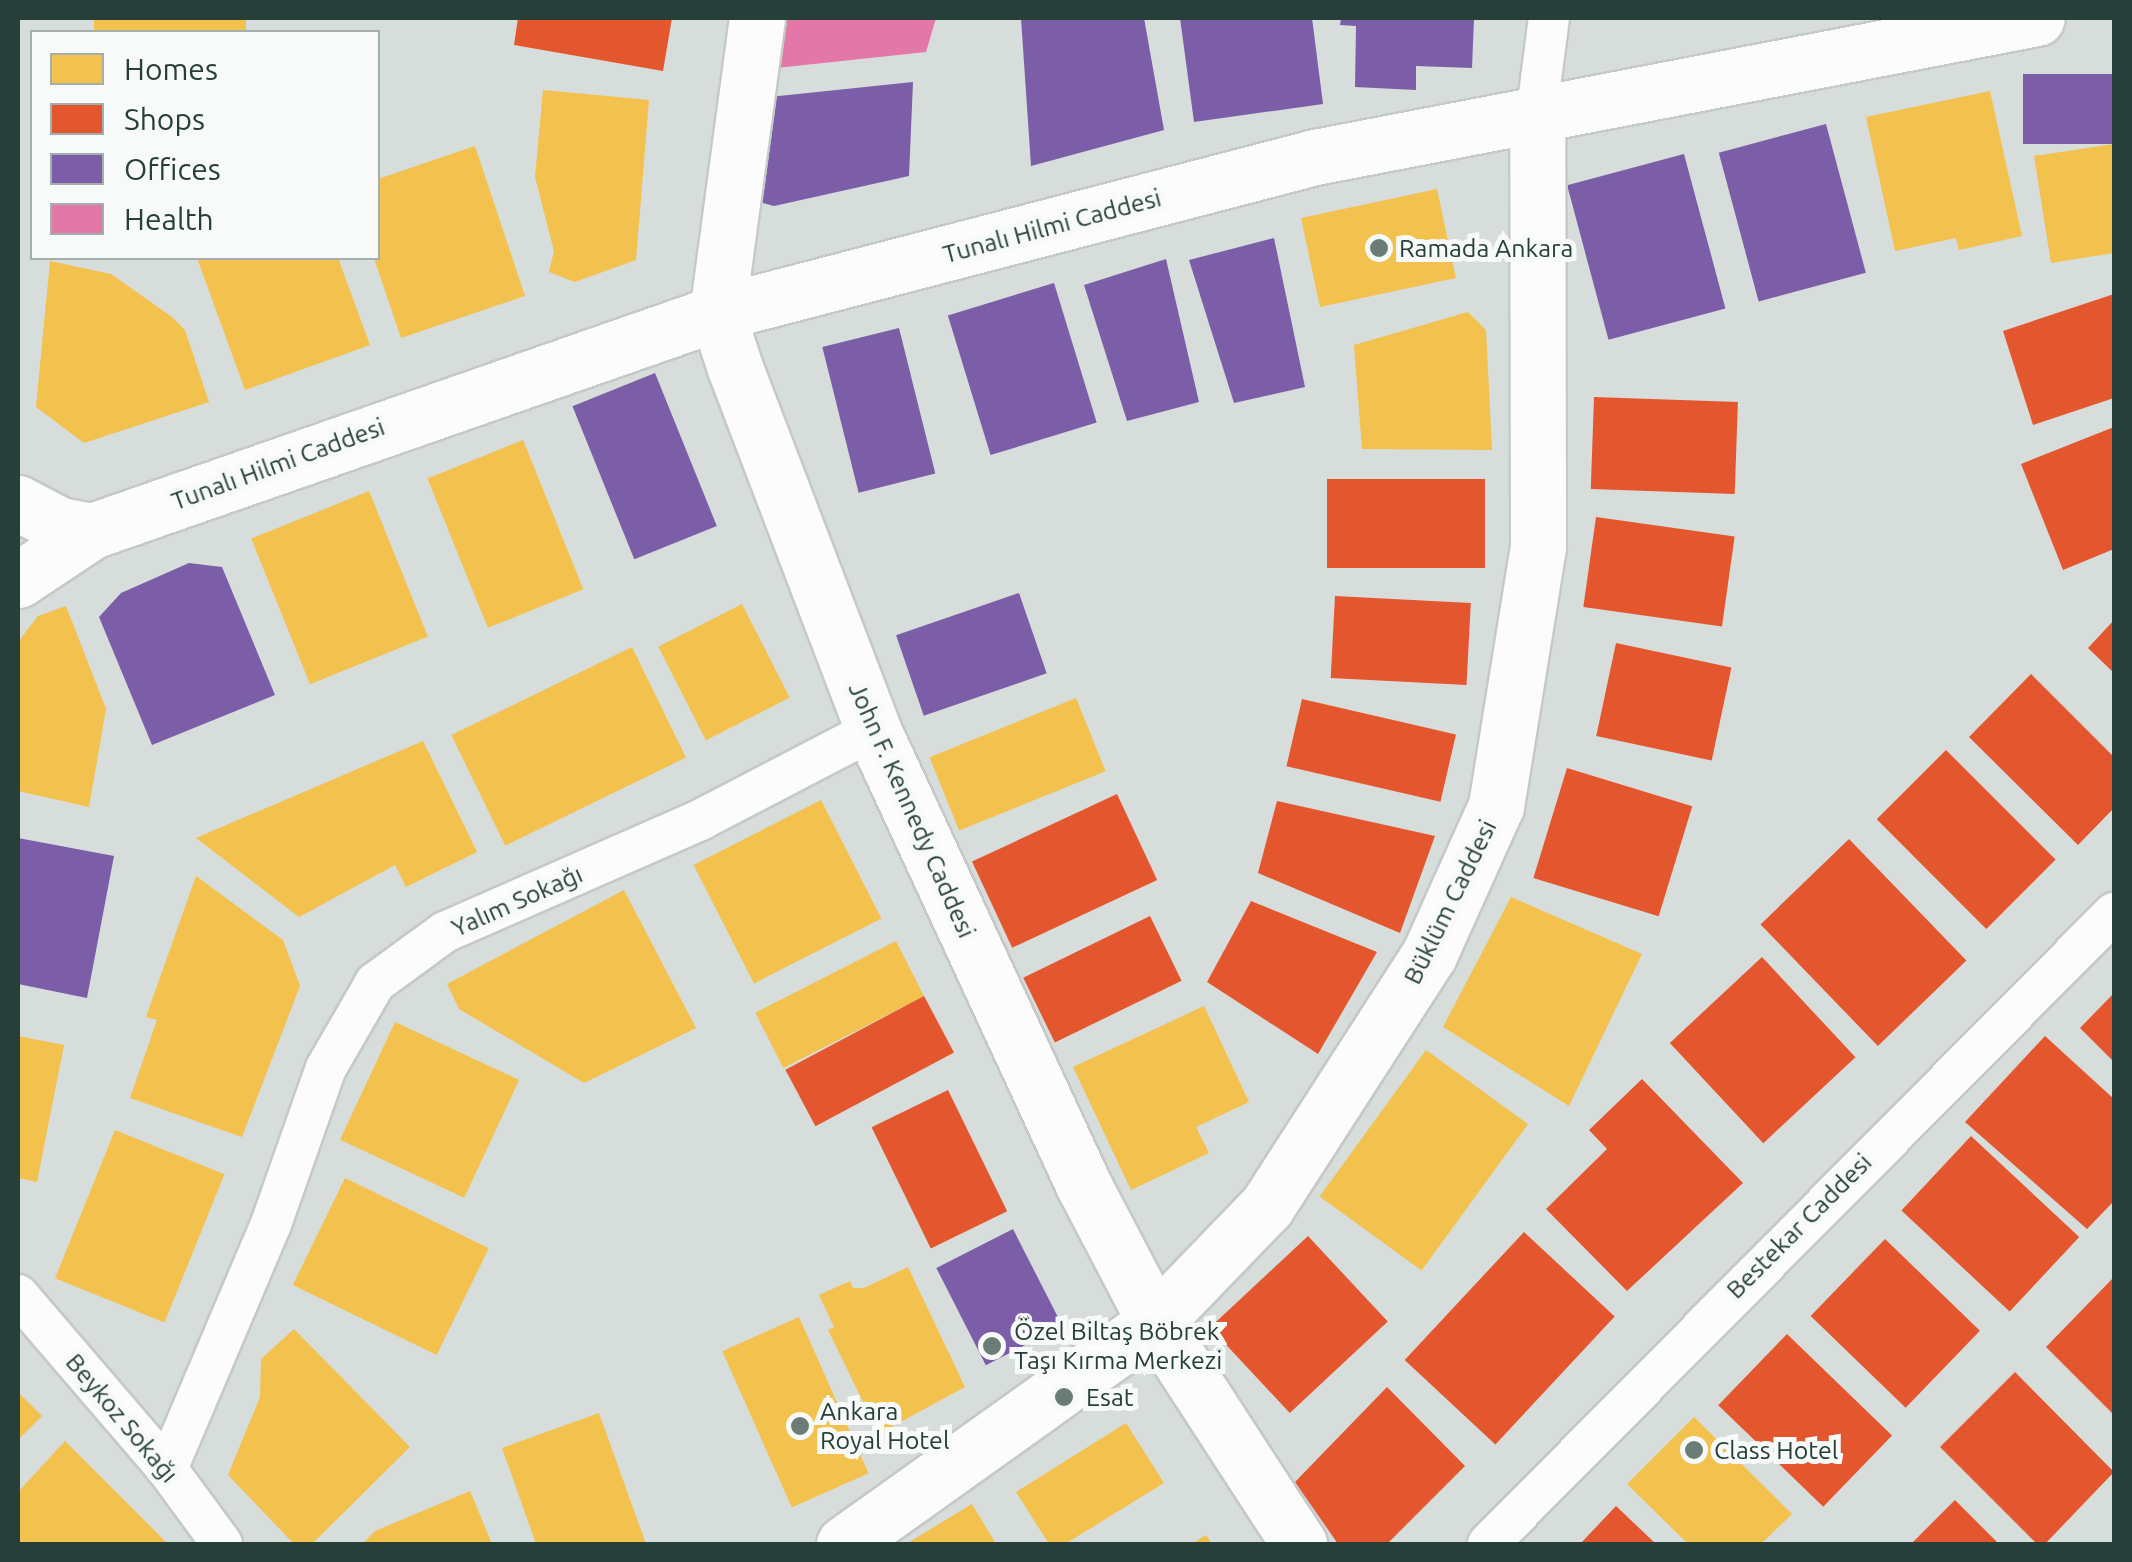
<!DOCTYPE html>
<html>
<head>
<meta charset="utf-8">
<style>
  body { margin:0 }
  #map { position:relative; width:2132px; height:1562px; overflow:hidden; background:#e8ecea; font-family:Ubuntu,sans-serif }
  div>[style] { position:absolute }
  .built>* { inset:0; background:#d7ddda }
  .homes>* { inset:0; background:#f2c14e; transform-origin:0 0 }
  .shops>* { inset:0; background:#e4572e; transform-origin:0 0 }
  .offices>* { inset:0; background:#7b5ea7; transform-origin:0 0 }
  .health>* { inset:0; background:#e377a8 }
  .roads { filter:drop-shadow(2px 0 #c5c9c7) drop-shadow(-2px 0 #c5c9c7) drop-shadow(0 2px #c5c9c7) drop-shadow(0 -2px #c5c9c7) }
  .street>* { height:40px; margin:-20px; padding:0 20px; transform-origin:20px; border-radius:20px; background:#fcfcfc }
  .secondary>* { height:55px; margin:-27.5px; padding:0 27.5px; transform-origin:27.5px; border-radius:27.5px; background:#fcfcfc }
  .dots>* { width:28px; height:28px; translate:-50% -50%; box-sizing:border-box; border:5px solid #f7faf9; border-radius:50% }
  span { translate:-50% -50%; white-space:nowrap; text-align:center; line-height:1.15; -webkit-text-stroke:10px #f7faf9; paint-order:stroke }
  .street-label { font-size:25px; color:#263f38 }
  .poi-label { font-size:25px; color:#263f38 }
  .left { translate:0 -50%; text-align:left }
  .frame { position:absolute; inset:0; border:20px solid #263f38; pointer-events:none }
  .legend { position:absolute; left:30px; top:30px; width:350px; height:230px; box-sizing:border-box; background:#f7faf9; border:2px solid #a3afac; margin:0; padding:12px 18px; list-style:none; font-size:30px; color:#263f38 }
  .legend li { display:flex; align-items:center; gap:20px; height:50px }
  .legend b { width:50px; border:2px solid #a3afac }
</style>
</head>
<body>
<div id="map">
  <div class="built">
    <div style="clip-path:polygon(evenodd,18px 18px,2114px 18px,2114px 1544px,18px 1544px,18px 18px,32px 32px,378px 32px,378px 258px,32px 258px,32px 32px)"></div>
  </div>
  <div class="homes">
    <div style="left:94px;top:18px;width:152px;height:14px"></div>
    <div style="clip-path:polygon(543px 90px,649px 100px,636px 260px,575px 282px,549px 272px,554px 251px,535px 177px)"></div>
    <div style="clip-path:polygon(1990px 91px,2022px 236px,1959px 250px,1956px 238px,1895px 251px,1866px 117px)"></div>
    <div style="clip-path:polygon(2114px 144px,2114px 253px,2051px 263px,2034px 156px)"></div>
    <div style="clip-path:polygon(475px 146px,525px 296px,401px 338px,374px 258px,378px 179px)"></div>
    <div style="left:1437px;top:189px;width:91px;height:139px;rotate:78deg"></div>
    <div style="clip-path:polygon(197px 258px,338px 258px,370px 345px,245px 390px)"></div>
    <div style="clip-path:polygon(50px 261px,111px 274px,172px 317px,185px 330px,209px 402px,84px 443px,36px 407px)"></div>
    <div style="clip-path:polygon(1468px 312px,1486px 330px,1492px 450px,1362px 449px,1354px 345px)"></div>
    <div style="left:523px;top:440px;width:161px;height:103px;rotate:68deg"></div>
    <div style="left:369px;top:491px;width:157px;height:127px;rotate:68deg"></div>
    <div style="left:742px;top:604px;width:105px;height:94px;rotate:63deg"></div>
    <div style="clip-path:polygon(66px 606px,106px 709px,89px 807px,18px 791px,18px 642px,38px 616px)"></div>
    <div style="left:632px;top:647px;width:123px;height:201px;rotate:64deg"></div>
    <div style="left:1076px;top:698px;width:79px;height:158px;rotate:68deg"></div>
    <div style="clip-path:polygon(423px 741px,477px 852px,406px 887px,395px 865px,299px 917px,196px 838px)"></div>
    <div style="left:821px;top:800px;width:133px;height:143px;rotate:63deg"></div>
    <div style="clip-path:polygon(196px 876px,283px 940px,300px 986px,242px 1137px,130px 1098px,157px 1020px,146px 1017px)"></div>
    <div style="clip-path:polygon(624px 890px,696px 1028px,584px 1083px,459px 1009px,447px 984px)"></div>
    <div style="clip-path:polygon(1511px 897px,1642px 954px,1569px 1106px,1443px 1027px)"></div>
    <div style="left:896px;top:941px;width:62px;height:158px;rotate:63deg"></div>
    <div style="clip-path:polygon(1204px 1006px,1249px 1102px,1196px 1127px,1209px 1153px,1131px 1190px,1073px 1067px)"></div>
    <div style="left:395px;top:1022px;width:137px;height:130px;rotate:25deg"></div>
    <div style="clip-path:polygon(18px 1036px,64px 1045px,37px 1182px,18px 1178px)"></div>
    <div style="left:1426px;top:1050px;width:126px;height:181px;rotate:36deg"></div>
    <div style="left:115px;top:1130px;width:118px;height:160px;rotate:22deg"></div>
    <div style="left:345px;top:1178px;width:160px;height:119px;rotate:26deg"></div>
    <div style="clip-path:polygon(908px 1267px,965px 1387px,884px 1431px,873px 1407px,867px 1410px,828px 1330px,834px 1327px,819px 1295px,850px 1281px,853px 1288px,864px 1288px)"></div>
    <div style="left:799px;top:1317px;width:171px;height:84px;rotate:66deg"></div>
    <div style="clip-path:polygon(294px 1329px,410px 1447px,312px 1544px,294px 1544px,228px 1475px,260px 1397px,261px 1359px)"></div>
    <div style="clip-path:polygon(18px 1392px,42px 1416px,18px 1440px)"></div>
    <div style="clip-path:polygon(599px 1413px,646px 1544px,536px 1544px,502px 1448px)"></div>
    <div style="clip-path:polygon(1694px 1417px,1792px 1514px,1761px 1544px,1688px 1544px,1627px 1484px)"></div>
    <div style="clip-path:polygon(1126px 1423px,1164px 1483px,1065px 1544px,1049px 1544px,1016px 1492px)"></div>
    <div style="clip-path:polygon(65px 1441px,168px 1544px,18px 1544px,18px 1492px)"></div>
    <div style="clip-path:polygon(470px 1491px,492px 1544px,362px 1544px,375px 1531px)"></div>
    <div style="clip-path:polygon(972px 1504px,996px 1544px,906px 1544px)"></div>
    <div style="clip-path:polygon(1206px 1535px,1212px 1544px,1191px 1544px)"></div>
  </div>
  <div class="shops">
    <div style="clip-path:polygon(518px 18px,672px 18px,663px 71px,514px 45px)"></div>
    <div style="clip-path:polygon(2114px 294px,2114px 398px,2033px 425px,2003px 331px)"></div>
    <div style="left:1594px;top:397px;width:144px;height:92px;rotate:2deg"></div>
    <div style="clip-path:polygon(2114px 427px,2114px 549px,2063px 570px,2021px 464px)"></div>
    <div style="left:1327px;top:479px;width:158px;height:89px"></div>
    <div style="left:1596px;top:517px;width:140px;height:91px;rotate:8deg"></div>
    <div style="left:1335px;top:596px;width:136px;height:82px;rotate:3deg"></div>
    <div style="clip-path:polygon(2114px 620px,2114px 673px,2088px 648px)"></div>
    <div style="left:1616px;top:643px;width:118px;height:95px;rotate:12deg"></div>
    <div style="clip-path:polygon(2031px 674px,2114px 757px,2114px 808px,2078px 845px,1969px 737px)"></div>
    <div style="left:1302px;top:699px;width:158px;height:69px;rotate:13deg"></div>
    <div style="left:1946px;top:750px;width:155px;height:98px;rotate:45deg"></div>
    <div style="left:1567px;top:768px;width:131px;height:115px;rotate:17deg"></div>
    <div style="left:1117px;top:794px;width:95px;height:160px;rotate:65deg"></div>
    <div style="clip-path:polygon(1277px 801px,1435px 836px,1400px 933px,1258px 873px)"></div>
    <div style="left:1849px;top:839px;width:169px;height:123px;rotate:46deg"></div>
    <div style="clip-path:polygon(1251px 901px,1377px 952px,1318px 1054px,1207px 982px)"></div>
    <div style="left:1150px;top:916px;width:72px;height:141px;rotate:64deg"></div>
    <div style="left:1762px;top:957px;width:137px;height:126px;rotate:47deg"></div>
    <div style="clip-path:polygon(2114px 993px,2114px 1062px,2080px 1028px)"></div>
    <div style="left:924px;top:996px;width:64px;height:157px;rotate:62deg"></div>
    <div style="clip-path:polygon(2045px 1036px,2114px 1099px,2114px 1201px,2087px 1229px,1965px 1122px)"></div>
    <div style="clip-path:polygon(1642px 1079px,1743px 1183px,1627px 1291px,1546px 1209px,1607px 1149px,1589px 1130px)"></div>
    <div style="left:948px;top:1090px;width:135px;height:85px;rotate:64deg"></div>
    <div style="left:1971px;top:1136px;width:148px;height:102px;rotate:43deg"></div>
    <div style="left:1524px;top:1232px;width:124px;height:175px;rotate:43deg"></div>
    <div style="left:1308px;top:1236px;width:117px;height:134px;rotate:47deg"></div>
    <div style="left:1885px;top:1239px;width:132px;height:107px;rotate:44deg"></div>
    <div style="clip-path:polygon(2114px 1277px,2114px 1415px,2046px 1347px)"></div>
    <div style="left:1787px;top:1334px;width:146px;height:99px;rotate:44deg"></div>
    <div style="clip-path:polygon(2015px 1372px,2114px 1472px,2045px 1544px,2037px 1544px,1940px 1447px)"></div>
    <div style="clip-path:polygon(1387px 1387px,1465px 1466px,1387px 1544px,1338px 1544px,1295px 1482px)"></div>
    <div style="clip-path:polygon(1955px 1500px,1999px 1544px,1911px 1544px)"></div>
    <div style="clip-path:polygon(1616px 1506px,1656px 1544px,1580px 1544px)"></div>
  </div>
  <div class="offices">
    <div style="clip-path:polygon(1021px 18px,1144px 18px,1164px 130px,1031px 166px)"></div>
    <div style="clip-path:polygon(1180px 18px,1312px 18px,1323px 104px,1194px 122px)"></div>
    <div style="clip-path:polygon(1341px 18px,1474px 18px,1472px 68px,1416px 66px,1416px 90px,1355px 87px,1356px 26px,1340px 25px)"></div>
    <div style="left:2114px;top:74px;width:70px;height:91px;rotate:90deg"></div>
    <div style="clip-path:polygon(913px 82px,909px 176px,774px 206px,759px 202px,760px 98px)"></div>
    <div style="left:1826px;top:124px;width:154px;height:111px;rotate:75deg"></div>
    <div style="left:1684px;top:154px;width:160px;height:121px;rotate:75deg"></div>
    <div style="clip-path:polygon(1274px 238px,1305px 387px,1234px 403px,1189px 260px)"></div>
    <div style="clip-path:polygon(1166px 259px,1199px 402px,1127px 421px,1084px 285px)"></div>
    <div style="left:1054px;top:283px;width:146px;height:111px;rotate:73deg"></div>
    <div style="left:899px;top:328px;width:150px;height:79px;rotate:76deg"></div>
    <div style="left:655px;top:373px;width:165px;height:89px;rotate:68deg"></div>
    <div style="clip-path:polygon(189px 563px,222px 567px,275px 695px,152px 745px,99px 617px,121px 593px)"></div>
    <div style="left:1019px;top:593px;width:85px;height:130px;rotate:71deg"></div>
    <div style="clip-path:polygon(18px 838px,114px 856px,87px 998px,18px 984px)"></div>
    <div style="left:1013px;top:1229px;width:109px;height:86px;rotate:63deg"></div>
  </div>
  <div class="health">
    <div style="clip-path:polygon(778px 18px,936px 18px,926px 52px,767px 69px)"></div>
  </div>
  <div class="roads">
    <div class="street">
      <div style="left:1537px;top:110px;width:93px;rotate:-82.6deg"></div>
      <div style="left:18px;top:1295px;width:229px;rotate:49.4deg"></div>
      <div style="left:167px;top:1469px;width:93px;rotate:53.7deg"></div>
      <div style="left:167px;top:1469px;width:266px;rotate:-67deg"></div>
      <div style="left:271px;top:1224px;width:165px;rotate:-70.6deg"></div>
      <div style="left:326px;top:1068px;width:98px;rotate:-60deg"></div>
      <div style="left:375px;top:983px;width:87px;rotate:-36.1deg"></div>
      <div style="left:445px;top:932px;width:279px;rotate:-23.7deg"></div>
      <div style="left:700px;top:820px;width:195px;rotate:-27.5deg"></div>
      <div style="left:1488px;top:1544px;width:889px;rotate:-45.23deg"></div>
    </div>
    <div class="secondary">
      <div style="left:757px;top:18px;width:298px;rotate:97.7deg"></div>
      <div style="left:717px;top:313px;width:58px;rotate:71.9deg"></div>
      <div style="left:735px;top:368px;width:387px;rotate:69.1deg"></div>
      <div style="left:873px;top:730px;width:502px;rotate:65.17deg"></div>
      <div style="left:1084px;top:1186px;width:153px;rotate:62.4deg"></div>
      <div style="left:1155px;top:1322px;width:265px;rotate:57deg"></div>
      <div style="left:18px;top:503px;width:47px;rotate:27.6deg"></div>
      <div style="left:60px;top:525px;width:33px;rotate:11deg"></div>
      <div style="left:18px;top:580px;width:89px;rotate:-33.5deg"></div>
      <div style="left:92px;top:531px;width:662px;rotate:-19.23deg"></div>
      <div style="left:717px;top:313px;width:618px;rotate:-14.62deg"></div>
      <div style="left:1315px;top:157px;width:735px;rotate:-10.9deg"></div>
      <div style="left:844px;top:1544px;width:382px;rotate:-35.5deg"></div>
      <div style="left:1155px;top:1322px;width:161px;rotate:-46deg"></div>
      <div style="left:1267px;top:1206px;width:299px;rotate:-57.2deg"></div>
      <div style="left:1429px;top:955px;width:163px;rotate:-65.8deg"></div>
      <div style="left:1496px;top:806px;width:261px;rotate:-80.8deg"></div>
      <div style="left:1538px;top:548px;width:438px;rotate:-90.1deg"></div>
    </div>
  </div>
  <div class="dots">
    <div style="left:1379px;top:248px;background:#6a7c76"></div>
    <div style="left:992px;top:1346px;background:#6a7c76"></div>
    <div style="left:1064px;top:1397px;background:#6a7c76"></div>
    <div style="left:800px;top:1426px;background:#6a7c76"></div>
    <div style="left:1694px;top:1450px;background:#6a7c76"></div>
  </div>
  <div class="street-label">
    <span style="left:1052px;top:226px;rotate:-15deg">Tunalı Hilmi Caddesi</span>
    <span style="left:278px;top:464px;rotate:-20deg">Tunalı Hilmi Caddesi</span>
    <span style="left:912px;top:810px;rotate:66deg">John F. Kennedy Caddesi</span>
    <span style="left:517px;top:901px;rotate:-24deg">Yalım Sokağı</span>
    <span style="left:1450px;top:902px;rotate:-64deg">Büklüm Caddesi</span>
    <span style="left:1799px;top:1226px;rotate:-45deg">Bestekar Caddesi</span>
    <span style="left:122px;top:1418px;rotate:50deg">Beykoz Sokağı</span>
  </div>
  <div class="poi-label">
    <span class="left" style="left:1399px;top:248px">Ramada Ankara</span>
    <span class="left" style="left:1014px;top:1346px">Özel Biltaş Böbrek<br>Taşı Kırma Merkezi</span>
    <span class="left" style="left:1086px;top:1397px">Esat</span>
    <span class="left" style="left:820px;top:1426px">Ankara<br>Royal Hotel</span>
    <span class="left" style="left:1714px;top:1450px">Class Hotel</span>
  </div>
  <div class="frame"></div>
  <ul class="legend">
  <li><b style="height:28px;background:#f2c14e"></b>Homes</li>
  <li><b style="height:28px;background:#e4572e"></b>Shops</li>
  <li><b style="height:28px;background:#7b5ea7"></b>Offices</li>
  <li><b style="height:28px;background:#e377a8"></b>Health</li>
  </ul>
</div>
</body>
</html>
